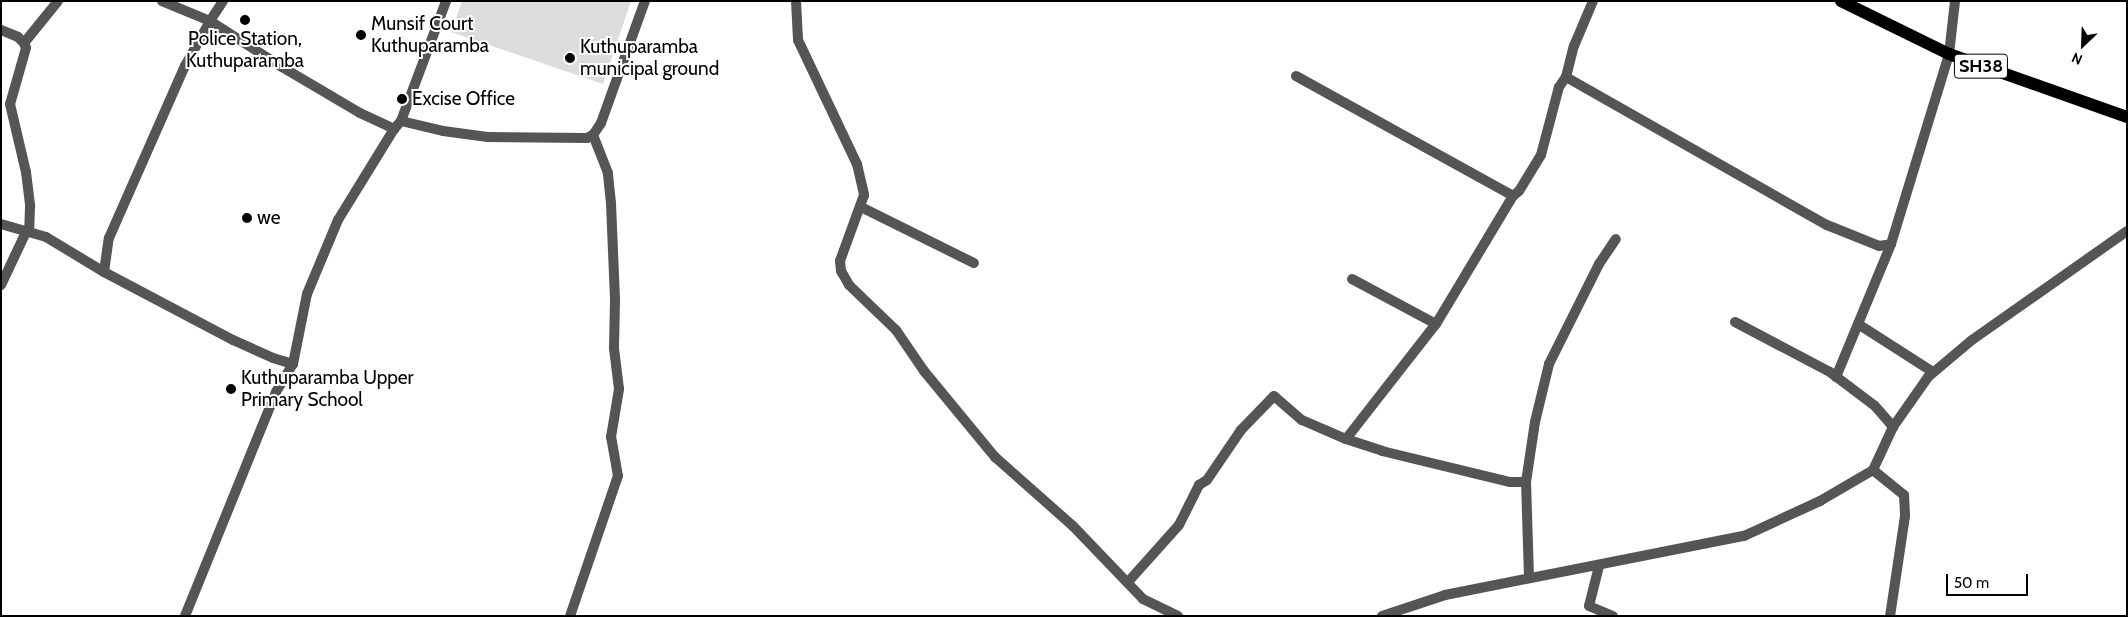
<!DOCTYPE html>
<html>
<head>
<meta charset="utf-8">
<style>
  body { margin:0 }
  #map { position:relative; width:2128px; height:617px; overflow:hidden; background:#fff; font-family:Cabin,sans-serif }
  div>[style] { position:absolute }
  .green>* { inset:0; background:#dcdcdc }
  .street>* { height:10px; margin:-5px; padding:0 5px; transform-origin:5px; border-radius:5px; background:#555 }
  .primary>* { height:12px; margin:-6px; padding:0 6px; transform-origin:6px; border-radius:6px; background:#000 }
  .dots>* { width:14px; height:14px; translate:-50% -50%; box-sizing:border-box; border:2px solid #fff; border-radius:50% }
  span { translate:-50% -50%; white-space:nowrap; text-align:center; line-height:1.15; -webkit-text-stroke:4px #fff; paint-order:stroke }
  .shield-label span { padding:1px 4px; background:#fff; border:1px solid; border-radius:4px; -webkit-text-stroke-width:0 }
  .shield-label { font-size:18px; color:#000; font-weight:700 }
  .poi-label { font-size:19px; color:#000 }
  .left { translate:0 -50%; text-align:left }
  .frame { position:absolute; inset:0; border:2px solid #000; pointer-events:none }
  .north { position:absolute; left:2058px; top:20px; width:50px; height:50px; -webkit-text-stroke:4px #fff; paint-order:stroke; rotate:204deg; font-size:14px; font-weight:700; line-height:20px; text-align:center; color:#000 }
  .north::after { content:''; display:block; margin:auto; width:18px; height:22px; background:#000; clip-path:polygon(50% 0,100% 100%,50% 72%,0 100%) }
  .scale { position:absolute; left:1946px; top:574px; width:82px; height:22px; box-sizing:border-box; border:2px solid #000; border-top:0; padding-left:6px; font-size:15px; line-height:18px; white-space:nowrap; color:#000; -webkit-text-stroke:4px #fff; paint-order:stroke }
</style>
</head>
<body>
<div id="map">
  <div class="green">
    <div style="clip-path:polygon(462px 1px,631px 1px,603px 84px,451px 32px)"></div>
  </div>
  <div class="street">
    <div style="left:223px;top:1px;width:24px;rotate:123deg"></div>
    <div style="left:210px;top:21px;width:85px;rotate:32.6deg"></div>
    <div style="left:282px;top:67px;width:91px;rotate:30.5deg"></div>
    <div style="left:360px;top:113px;width:38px;rotate:25deg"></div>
    <div style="left:796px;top:1px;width:39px;rotate:87deg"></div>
    <div style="left:798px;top:40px;width:137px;rotate:64.6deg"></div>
    <div style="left:857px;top:164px;width:32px;rotate:77deg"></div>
    <div style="left:864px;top:195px;width:70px;rotate:110deg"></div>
    <div style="left:840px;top:261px;width:10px;rotate:84deg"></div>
    <div style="left:841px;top:271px;width:16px;rotate:60deg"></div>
    <div style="left:849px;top:285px;width:65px;rotate:43.8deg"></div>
    <div style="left:896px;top:330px;width:50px;rotate:55.7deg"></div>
    <div style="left:924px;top:371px;width:112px;rotate:50.5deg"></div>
    <div style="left:995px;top:457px;width:104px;rotate:41.5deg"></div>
    <div style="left:1073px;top:526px;width:101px;rotate:46.2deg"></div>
    <div style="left:1143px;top:599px;width:39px;rotate:26deg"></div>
    <div style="left:1px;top:30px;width:18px;rotate:22deg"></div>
    <div style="left:18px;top:37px;width:8px;rotate:45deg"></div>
    <div style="left:24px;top:43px;width:5px;rotate:68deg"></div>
    <div style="left:26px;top:48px;width:58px;rotate:105.9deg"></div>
    <div style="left:10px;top:104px;width:70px;rotate:76.8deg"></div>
    <div style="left:26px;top:172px;width:35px;rotate:83deg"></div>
    <div style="left:30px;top:207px;width:24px;rotate:92deg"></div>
    <div style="left:24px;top:43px;width:54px;rotate:-51deg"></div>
    <div style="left:1296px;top:76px;width:248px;rotate:28.9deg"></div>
    <div style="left:1566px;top:77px;width:300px;rotate:29.6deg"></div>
    <div style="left:1827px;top:225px;width:56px;rotate:22deg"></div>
    <div style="left:1879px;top:246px;width:12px;rotate:-9deg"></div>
    <div style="left:1891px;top:244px;width:199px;rotate:-73deg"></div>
    <div style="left:1949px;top:54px;width:53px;rotate:-83.5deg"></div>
    <div style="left:401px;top:121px;width:128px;rotate:-69.4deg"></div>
    <div style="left:861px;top:207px;width:126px;rotate:26.4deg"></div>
    <div style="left:1px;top:224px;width:47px;rotate:16.1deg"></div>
    <div style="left:46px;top:237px;width:68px;rotate:31.1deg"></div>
    <div style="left:104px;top:272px;width:34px;rotate:-82deg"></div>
    <div style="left:109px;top:238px;width:188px;rotate:-66.2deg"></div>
    <div style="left:185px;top:66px;width:51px;rotate:-60.9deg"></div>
    <div style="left:210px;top:21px;width:52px;rotate:-157.4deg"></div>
    <div style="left:104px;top:272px;width:146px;rotate:27.8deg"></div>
    <div style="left:233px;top:340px;width:44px;rotate:24.2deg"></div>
    <div style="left:273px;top:358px;width:21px;rotate:17deg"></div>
    <div style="left:1352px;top:279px;width:95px;rotate:28.2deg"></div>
    <div style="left:1px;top:285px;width:59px;rotate:-64.7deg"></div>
    <div style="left:1735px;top:322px;width:107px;rotate:27.8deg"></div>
    <div style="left:1830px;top:372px;width:56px;rotate:37.1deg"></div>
    <div style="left:1875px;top:406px;width:28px;rotate:49deg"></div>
    <div style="left:1858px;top:324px;width:89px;rotate:32.6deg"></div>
    <div style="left:1836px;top:377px;width:144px;rotate:-67.5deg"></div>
    <div style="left:1346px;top:439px;width:146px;rotate:-52deg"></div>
    <div style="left:1436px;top:324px;width:149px;rotate:-59deg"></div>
    <div style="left:1513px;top:196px;width:8px;rotate:-40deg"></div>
    <div style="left:1519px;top:191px;width:42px;rotate:-58.6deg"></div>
    <div style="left:1541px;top:155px;width:70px;rotate:-75.2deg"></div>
    <div style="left:1559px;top:87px;width:12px;rotate:-55deg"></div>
    <div style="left:1566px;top:77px;width:32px;rotate:-76deg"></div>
    <div style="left:1574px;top:46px;width:49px;rotate:-67.1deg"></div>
    <div style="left:1873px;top:470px;width:40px;rotate:39deg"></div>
    <div style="left:1904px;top:495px;width:21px;rotate:87deg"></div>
    <div style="left:1905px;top:516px;width:101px;rotate:98.5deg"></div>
    <div style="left:1599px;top:566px;width:41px;rotate:104deg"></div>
    <div style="left:1589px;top:606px;width:26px;rotate:23deg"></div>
    <div style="left:1529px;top:577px;width:95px;rotate:-91.8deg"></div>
    <div style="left:1526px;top:482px;width:61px;rotate:-81.5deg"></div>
    <div style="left:1535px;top:422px;width:60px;rotate:-76.4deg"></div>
    <div style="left:1549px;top:364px;width:112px;rotate:-63.4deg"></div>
    <div style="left:1599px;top:264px;width:30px;rotate:-56deg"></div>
    <div style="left:1128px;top:582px;width:76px;rotate:-48.2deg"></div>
    <div style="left:1179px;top:525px;width:45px;rotate:-63.4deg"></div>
    <div style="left:1199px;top:485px;width:9px;rotate:-32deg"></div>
    <div style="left:1207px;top:480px;width:60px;rotate:-55.8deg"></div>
    <div style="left:1241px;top:430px;width:47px;rotate:-45.9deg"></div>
    <div style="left:1274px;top:396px;width:37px;rotate:41deg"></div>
    <div style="left:1302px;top:420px;width:48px;rotate:23.4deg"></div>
    <div style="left:1346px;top:439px;width:38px;rotate:18deg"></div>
    <div style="left:1382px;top:451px;width:132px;rotate:13.6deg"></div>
    <div style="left:1510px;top:482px;width:16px"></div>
    <div style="left:185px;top:616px;width:242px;rotate:-67.9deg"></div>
    <div style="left:276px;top:392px;width:33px;rotate:-59deg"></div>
    <div style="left:293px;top:364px;width:71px;rotate:-78.7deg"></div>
    <div style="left:307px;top:294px;width:80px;rotate:-67.3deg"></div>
    <div style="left:338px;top:220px;width:107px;rotate:-58.4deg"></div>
    <div style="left:394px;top:129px;width:11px;rotate:-49deg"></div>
    <div style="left:401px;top:121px;width:43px;rotate:13.4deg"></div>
    <div style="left:443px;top:131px;width:45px;rotate:7.6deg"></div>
    <div style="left:488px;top:137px;width:99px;rotate:0.6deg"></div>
    <div style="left:587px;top:138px;width:7px;rotate:-27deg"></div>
    <div style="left:593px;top:135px;width:14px;rotate:-56deg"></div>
    <div style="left:601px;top:123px;width:130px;rotate:-70.2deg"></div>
    <div style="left:570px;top:616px;width:148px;rotate:-71.1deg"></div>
    <div style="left:618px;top:476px;width:40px;rotate:-100deg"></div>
    <div style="left:611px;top:437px;width:49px;rotate:-80.5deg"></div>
    <div style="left:619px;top:389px;width:41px;rotate:-97deg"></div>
    <div style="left:614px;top:348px;width:49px;rotate:-88.8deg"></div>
    <div style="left:615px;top:299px;width:96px;rotate:-92.4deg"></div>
    <div style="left:611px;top:203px;width:30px;rotate:-96deg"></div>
    <div style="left:608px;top:173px;width:41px;rotate:-111.5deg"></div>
    <div style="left:1382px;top:616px;width:66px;rotate:-18.4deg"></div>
    <div style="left:1445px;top:595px;width:305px;rotate:-11.2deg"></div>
    <div style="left:1744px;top:536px;width:84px;rotate:-24.7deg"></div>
    <div style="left:1820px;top:501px;width:61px;rotate:-30.3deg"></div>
    <div style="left:1873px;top:470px;width:47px;rotate:-65.1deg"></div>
    <div style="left:1893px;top:427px;width:61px;rotate:-55deg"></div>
    <div style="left:1928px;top:377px;width:57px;rotate:-40.1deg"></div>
    <div style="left:1972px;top:340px;width:189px;rotate:-35.1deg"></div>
  </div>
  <div class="primary">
    <div style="left:1841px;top:1px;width:120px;rotate:26.1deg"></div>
    <div style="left:1949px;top:54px;width:189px;rotate:19.5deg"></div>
  </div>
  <div class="dots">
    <div style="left:245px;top:20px;background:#000"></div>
    <div style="left:361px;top:35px;background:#000"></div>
    <div style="left:570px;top:58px;background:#000"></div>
    <div style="left:402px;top:99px;background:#000"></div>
    <div style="left:247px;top:218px;background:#000"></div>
    <div style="left:231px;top:389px;background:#000"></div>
  </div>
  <div class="shield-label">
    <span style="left:1981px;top:66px">SH38</span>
  </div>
  <div class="poi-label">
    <span class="left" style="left:371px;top:35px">Munsif Court<br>Kuthuparamba</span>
    <span style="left:245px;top:50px">Police Station,<br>Kuthuparamba</span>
    <span class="left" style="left:580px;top:58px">Kuthuparamba<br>municipal ground</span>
    <span class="left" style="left:412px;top:99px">Excise Office</span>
    <span class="left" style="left:257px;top:218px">we</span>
    <span class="left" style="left:241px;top:389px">Kuthuparamba Upper<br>Primary School</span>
  </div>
  <div class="frame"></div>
  <div class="north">N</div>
  <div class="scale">50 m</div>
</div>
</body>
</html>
